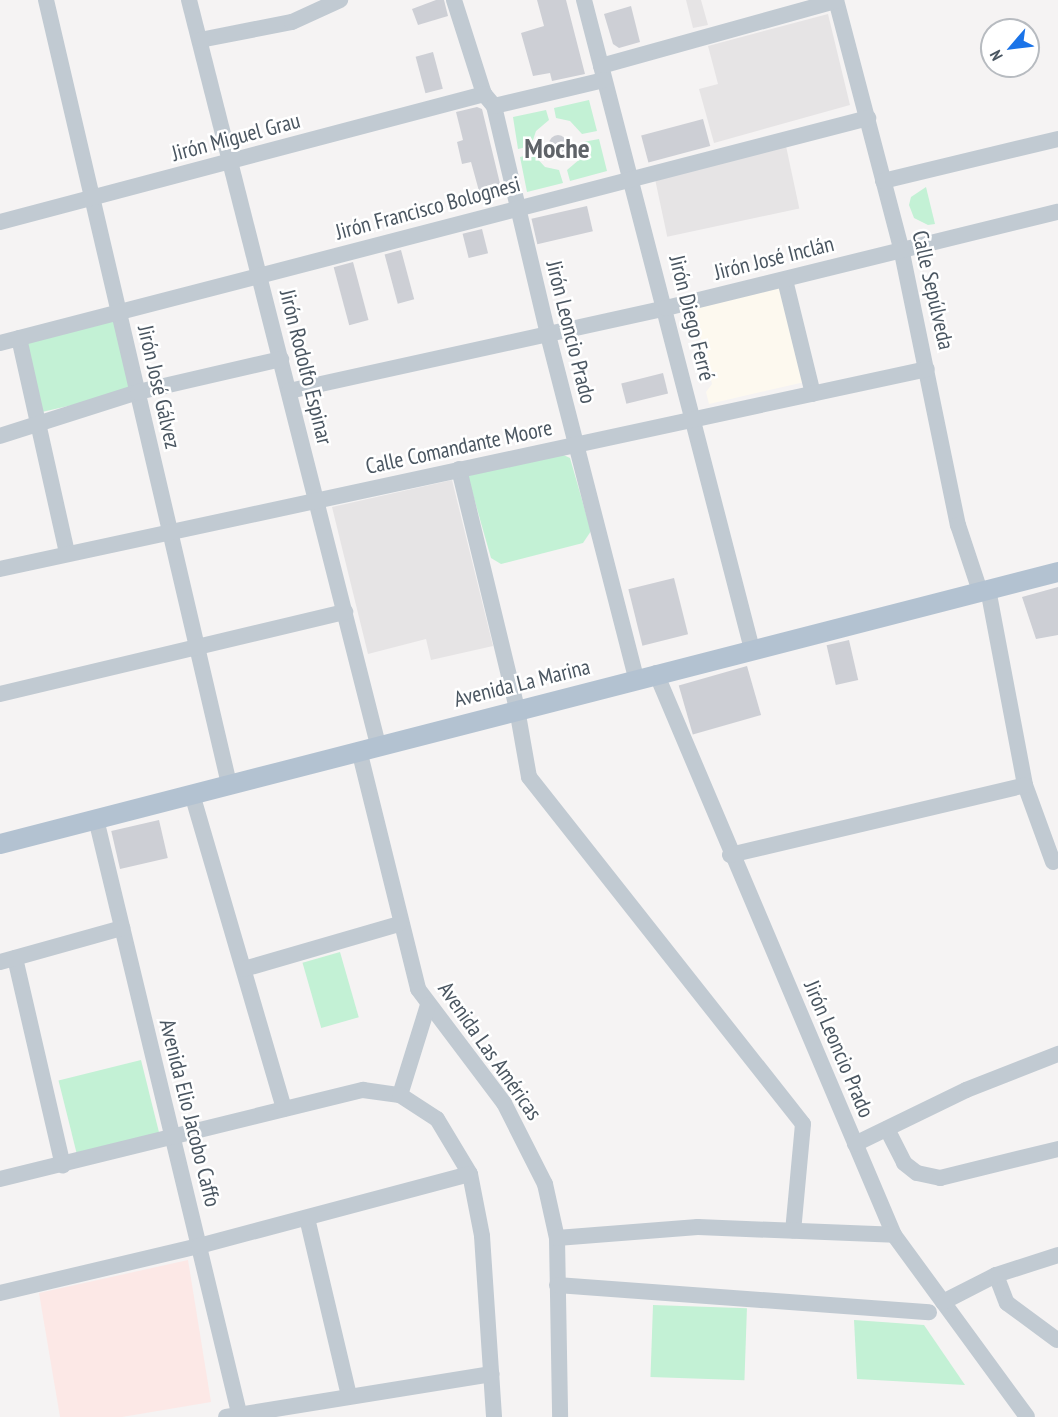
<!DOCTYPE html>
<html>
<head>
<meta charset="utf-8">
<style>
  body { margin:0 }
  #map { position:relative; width:1058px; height:1417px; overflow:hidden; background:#f5f3f3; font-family:"PT Sans Narrow",sans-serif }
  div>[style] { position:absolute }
  .commercial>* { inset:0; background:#fdf9ef }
  .education>* { inset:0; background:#e6e4e5; transform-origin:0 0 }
  .medical>* { inset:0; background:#fce8e6 }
  .green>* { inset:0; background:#c3f1d5; transform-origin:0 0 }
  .building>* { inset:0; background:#cdcfd5; transform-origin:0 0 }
  .round { border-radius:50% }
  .minor>* { height:16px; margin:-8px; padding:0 8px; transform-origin:8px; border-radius:8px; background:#c1cad2 }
  .major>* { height:20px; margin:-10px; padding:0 10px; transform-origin:10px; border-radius:10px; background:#b3c2d1 }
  span { translate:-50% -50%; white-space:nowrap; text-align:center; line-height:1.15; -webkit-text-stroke:5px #fff; paint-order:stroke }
  .street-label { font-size:22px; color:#4a5661 }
  .district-label { font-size:28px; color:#5f6368; font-weight:700 }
  .north { position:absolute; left:980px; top:18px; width:60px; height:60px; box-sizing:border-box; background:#fff; border:2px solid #b7bbc0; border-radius:50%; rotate:242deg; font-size:16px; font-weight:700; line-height:24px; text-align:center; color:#4a5661 }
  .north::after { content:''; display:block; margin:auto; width:21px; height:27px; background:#1a73e8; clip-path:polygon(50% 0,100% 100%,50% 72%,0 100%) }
</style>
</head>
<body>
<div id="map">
  <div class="commercial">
    <div style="clip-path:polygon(785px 281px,809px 381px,709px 404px,706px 392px,712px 384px,698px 327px,688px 320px,683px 305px)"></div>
  </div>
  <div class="education">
    <div style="clip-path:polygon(686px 0,701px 0,708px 25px,693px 28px)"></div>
    <div style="clip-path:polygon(828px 14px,850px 105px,714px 143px,699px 89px,718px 84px,708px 46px)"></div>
    <div style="left:786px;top:146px;width:64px;height:135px;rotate:78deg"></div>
    <div style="clip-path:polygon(452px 480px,493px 646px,431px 660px,426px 639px,368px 654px,332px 507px)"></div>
  </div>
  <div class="medical">
    <div style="clip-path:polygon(188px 1260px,211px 1402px,122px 1417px,60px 1417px,39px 1293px)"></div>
  </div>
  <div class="green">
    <div style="clip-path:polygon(589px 100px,597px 131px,582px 134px,570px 121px,556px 118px,554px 108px)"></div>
    <div style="clip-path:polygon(546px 110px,549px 120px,536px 131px,531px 146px,518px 149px,513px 117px)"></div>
    <div style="clip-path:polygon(599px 139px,607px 171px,570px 181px,567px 170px,580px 159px,583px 142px)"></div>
    <div style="clip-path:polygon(533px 154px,545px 167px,559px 170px,563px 183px,527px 192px,520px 157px)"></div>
    <div style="clip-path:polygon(926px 187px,935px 224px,928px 225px,914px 218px,909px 205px,911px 197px)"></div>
    <div style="left:116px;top:316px;width:77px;height:96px;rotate:77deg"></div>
    <div style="clip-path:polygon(559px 453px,570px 458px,591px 531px,583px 543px,501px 564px,491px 558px,468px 477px,473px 471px)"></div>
    <div style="left:340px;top:952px;width:68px;height:39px;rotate:74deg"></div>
    <div style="left:141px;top:1060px;width:79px;height:85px;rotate:76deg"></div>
    <div style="left:653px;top:1305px;width:94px;height:72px;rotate:2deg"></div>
    <div style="clip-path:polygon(854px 1320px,924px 1325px,965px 1385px,857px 1379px)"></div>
  </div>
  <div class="building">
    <div style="clip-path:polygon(436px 0,444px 0,448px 16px,418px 25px,412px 9px)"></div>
    <div style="clip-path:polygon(537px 0,566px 0,585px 74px,552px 81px,550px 73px,533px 76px,521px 33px,544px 26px)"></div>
    <div style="clip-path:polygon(631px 6px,640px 42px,619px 48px,613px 44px,604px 14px)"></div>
    <div style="left:433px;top:52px;width:38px;height:18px;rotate:75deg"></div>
    <div style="clip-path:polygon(477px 107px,482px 109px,503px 196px,482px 202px,471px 162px,462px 164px,457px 142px,463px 140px,456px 112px)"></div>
    <div style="left:703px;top:119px;width:28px;height:64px;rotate:75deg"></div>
    <div class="round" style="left:549px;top:135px;width:18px;height:18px"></div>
    <div style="left:587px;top:206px;width:26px;height:57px;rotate:77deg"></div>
    <div style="left:482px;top:229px;width:25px;height:20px;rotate:76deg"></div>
    <div style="left:401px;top:250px;width:51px;height:17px;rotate:75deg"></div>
    <div style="left:353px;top:262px;width:60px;height:20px;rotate:75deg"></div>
    <div style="left:663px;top:373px;width:21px;height:43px;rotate:76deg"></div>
    <div style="left:674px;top:578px;width:58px;height:47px;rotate:76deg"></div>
    <div style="clip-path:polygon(1058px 587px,1058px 635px,1036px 639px,1022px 597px)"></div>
    <div style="left:849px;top:640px;width:41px;height:23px;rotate:77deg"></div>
    <div style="left:747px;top:666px;width:51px;height:71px;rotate:74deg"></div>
    <div style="left:159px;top:820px;width:39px;height:49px;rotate:77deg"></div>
  </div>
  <div class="minor">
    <div style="left:46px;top:0;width:805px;rotate:76.86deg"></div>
    <div style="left:189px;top:0;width:769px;rotate:75.76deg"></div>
    <div style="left:454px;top:0;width:99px;rotate:72.3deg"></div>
    <div style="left:484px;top:94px;width:16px;rotate:50deg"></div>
    <div style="left:494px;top:106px;width:235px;rotate:76.7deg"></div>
    <div style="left:548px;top:335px;width:354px;rotate:75.6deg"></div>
    <div style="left:584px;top:0;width:670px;rotate:75.49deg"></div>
    <div style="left:836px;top:0;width:256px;rotate:75.3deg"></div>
    <div style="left:901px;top:248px;width:283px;rotate:78.4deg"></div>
    <div style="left:958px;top:525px;width:70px;rotate:71.6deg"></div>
    <div style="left:200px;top:40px;width:94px;rotate:-11.1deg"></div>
    <div style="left:292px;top:22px;width:53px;rotate:-24.6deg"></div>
    <div style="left:601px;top:66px;width:244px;rotate:-15.5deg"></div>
    <div style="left:494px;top:106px;width:113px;rotate:-13.3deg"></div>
    <div style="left:883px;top:181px;width:180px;rotate:-13.5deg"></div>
    <div style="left:0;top:222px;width:501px;rotate:-14.81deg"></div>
    <div style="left:785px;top:280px;width:117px;rotate:76.2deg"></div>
    <div style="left:19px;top:338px;width:220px;rotate:77.4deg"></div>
    <div style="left:0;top:343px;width:897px;rotate:-14.53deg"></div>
    <div style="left:289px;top:391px;width:386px;rotate:-12.4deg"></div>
    <div style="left:666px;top:308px;width:404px;rotate:-13.8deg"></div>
    <div style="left:0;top:436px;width:145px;rotate:-17.7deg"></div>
    <div style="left:138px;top:392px;width:147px;rotate:-13deg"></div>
    <div style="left:459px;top:469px;width:247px;rotate:76.4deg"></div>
    <div style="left:517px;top:709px;width:69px;rotate:80deg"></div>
    <div style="left:529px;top:777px;width:442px;rotate:51.7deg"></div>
    <div style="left:803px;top:1124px;width:107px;rotate:95.3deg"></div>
    <div style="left:0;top:569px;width:948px;rotate:-12.17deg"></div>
    <div style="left:988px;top:589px;width:199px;rotate:79.3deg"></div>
    <div style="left:1025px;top:785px;width:82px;rotate:70deg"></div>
    <div style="left:656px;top:673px;width:610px;rotate:67.05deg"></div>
    <div style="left:894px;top:1235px;width:225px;rotate:53.8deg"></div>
    <div style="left:0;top:694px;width:355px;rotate:-13.4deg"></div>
    <div style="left:359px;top:750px;width:246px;rotate:76.1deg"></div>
    <div style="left:418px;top:989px;width:143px;rotate:53deg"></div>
    <div style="left:504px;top:1103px;width:91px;rotate:63.2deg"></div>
    <div style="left:545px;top:1184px;width:55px;rotate:77.5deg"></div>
    <div style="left:557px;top:1238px;width:179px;rotate:89deg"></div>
    <div style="left:192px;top:794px;width:328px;rotate:73.7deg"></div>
    <div style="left:96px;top:819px;width:615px;rotate:76.46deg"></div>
    <div style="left:730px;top:855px;width:303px;rotate:-13.3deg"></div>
    <div style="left:15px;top:958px;width:213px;rotate:77deg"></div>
    <div style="left:0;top:962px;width:127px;rotate:-15.6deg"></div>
    <div style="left:244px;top:969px;width:161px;rotate:-16.2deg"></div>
    <div style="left:400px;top:1095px;width:94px;rotate:-72.7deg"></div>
    <div style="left:887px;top:1129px;width:38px;rotate:63deg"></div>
    <div style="left:904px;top:1163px;width:16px;rotate:38deg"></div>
    <div style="left:917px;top:1173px;width:24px;rotate:12deg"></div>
    <div style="left:940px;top:1178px;width:122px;rotate:-13.8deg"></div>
    <div style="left:855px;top:1144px;width:123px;rotate:-25.9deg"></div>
    <div style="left:966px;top:1090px;width:99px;rotate:-21.4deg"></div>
    <div style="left:0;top:1179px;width:374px;rotate:-13.8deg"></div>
    <div style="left:363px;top:1090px;width:37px;rotate:8deg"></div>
    <div style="left:400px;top:1095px;width:44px;rotate:33deg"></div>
    <div style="left:437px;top:1119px;width:64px;rotate:59deg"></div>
    <div style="left:470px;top:1174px;width:63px;rotate:79deg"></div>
    <div style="left:482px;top:1236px;width:181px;rotate:86.2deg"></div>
    <div style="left:307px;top:1218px;width:182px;rotate:76.7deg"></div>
    <div style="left:557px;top:1238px;width:141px;rotate:-4.5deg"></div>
    <div style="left:698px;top:1227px;width:196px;rotate:2.3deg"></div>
    <div style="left:996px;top:1275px;width:30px;rotate:69deg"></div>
    <div style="left:1007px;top:1303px;width:62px;rotate:36.5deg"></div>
    <div style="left:557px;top:1285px;width:373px;rotate:4.2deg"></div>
    <div style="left:0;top:1293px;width:204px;rotate:-13.3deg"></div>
    <div style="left:199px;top:1246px;width:280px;rotate:-14.9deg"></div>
    <div style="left:943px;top:1302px;width:59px;rotate:-27deg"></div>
    <div style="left:996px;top:1275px;width:65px;rotate:-17.9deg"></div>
    <div style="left:226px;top:1417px;width:269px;rotate:-9.2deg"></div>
  </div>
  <div class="major">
    <div style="left:0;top:844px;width:1092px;rotate:-14.42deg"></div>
  </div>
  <div class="street-label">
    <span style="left:236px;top:137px;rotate:-15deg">Jirón Miguel Grau</span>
    <span style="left:428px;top:208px;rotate:-15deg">Jirón Francisco Bolognesi</span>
    <span style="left:774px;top:258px;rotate:-14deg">Jirón José Inclán</span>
    <span style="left:933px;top:290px;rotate:77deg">Calle Sepúlveda</span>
    <span style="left:692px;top:318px;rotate:76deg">Jirón Diego Ferré</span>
    <span style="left:571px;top:332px;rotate:76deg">Jirón Leoncio Prado</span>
    <span style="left:306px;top:367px;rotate:76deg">Jirón Rodolfo Espinar</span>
    <span style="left:159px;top:387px;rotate:77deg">Jirón José Gálvez</span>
    <span style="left:459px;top:447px;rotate:-12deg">Calle Comandante Moore</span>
    <span style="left:522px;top:683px;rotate:-14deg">Avenida La Marina</span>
    <span style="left:839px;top:1049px;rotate:67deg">Jirón Leoncio Prado</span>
    <span style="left:490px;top:1051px;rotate:55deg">Avenida Las Américas</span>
    <span style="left:190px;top:1113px;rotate:76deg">Avenida Elio Jacobo Caffo</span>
  </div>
  <div class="district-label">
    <span style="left:557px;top:148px">Moche</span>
  </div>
  <div class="north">N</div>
</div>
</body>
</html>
